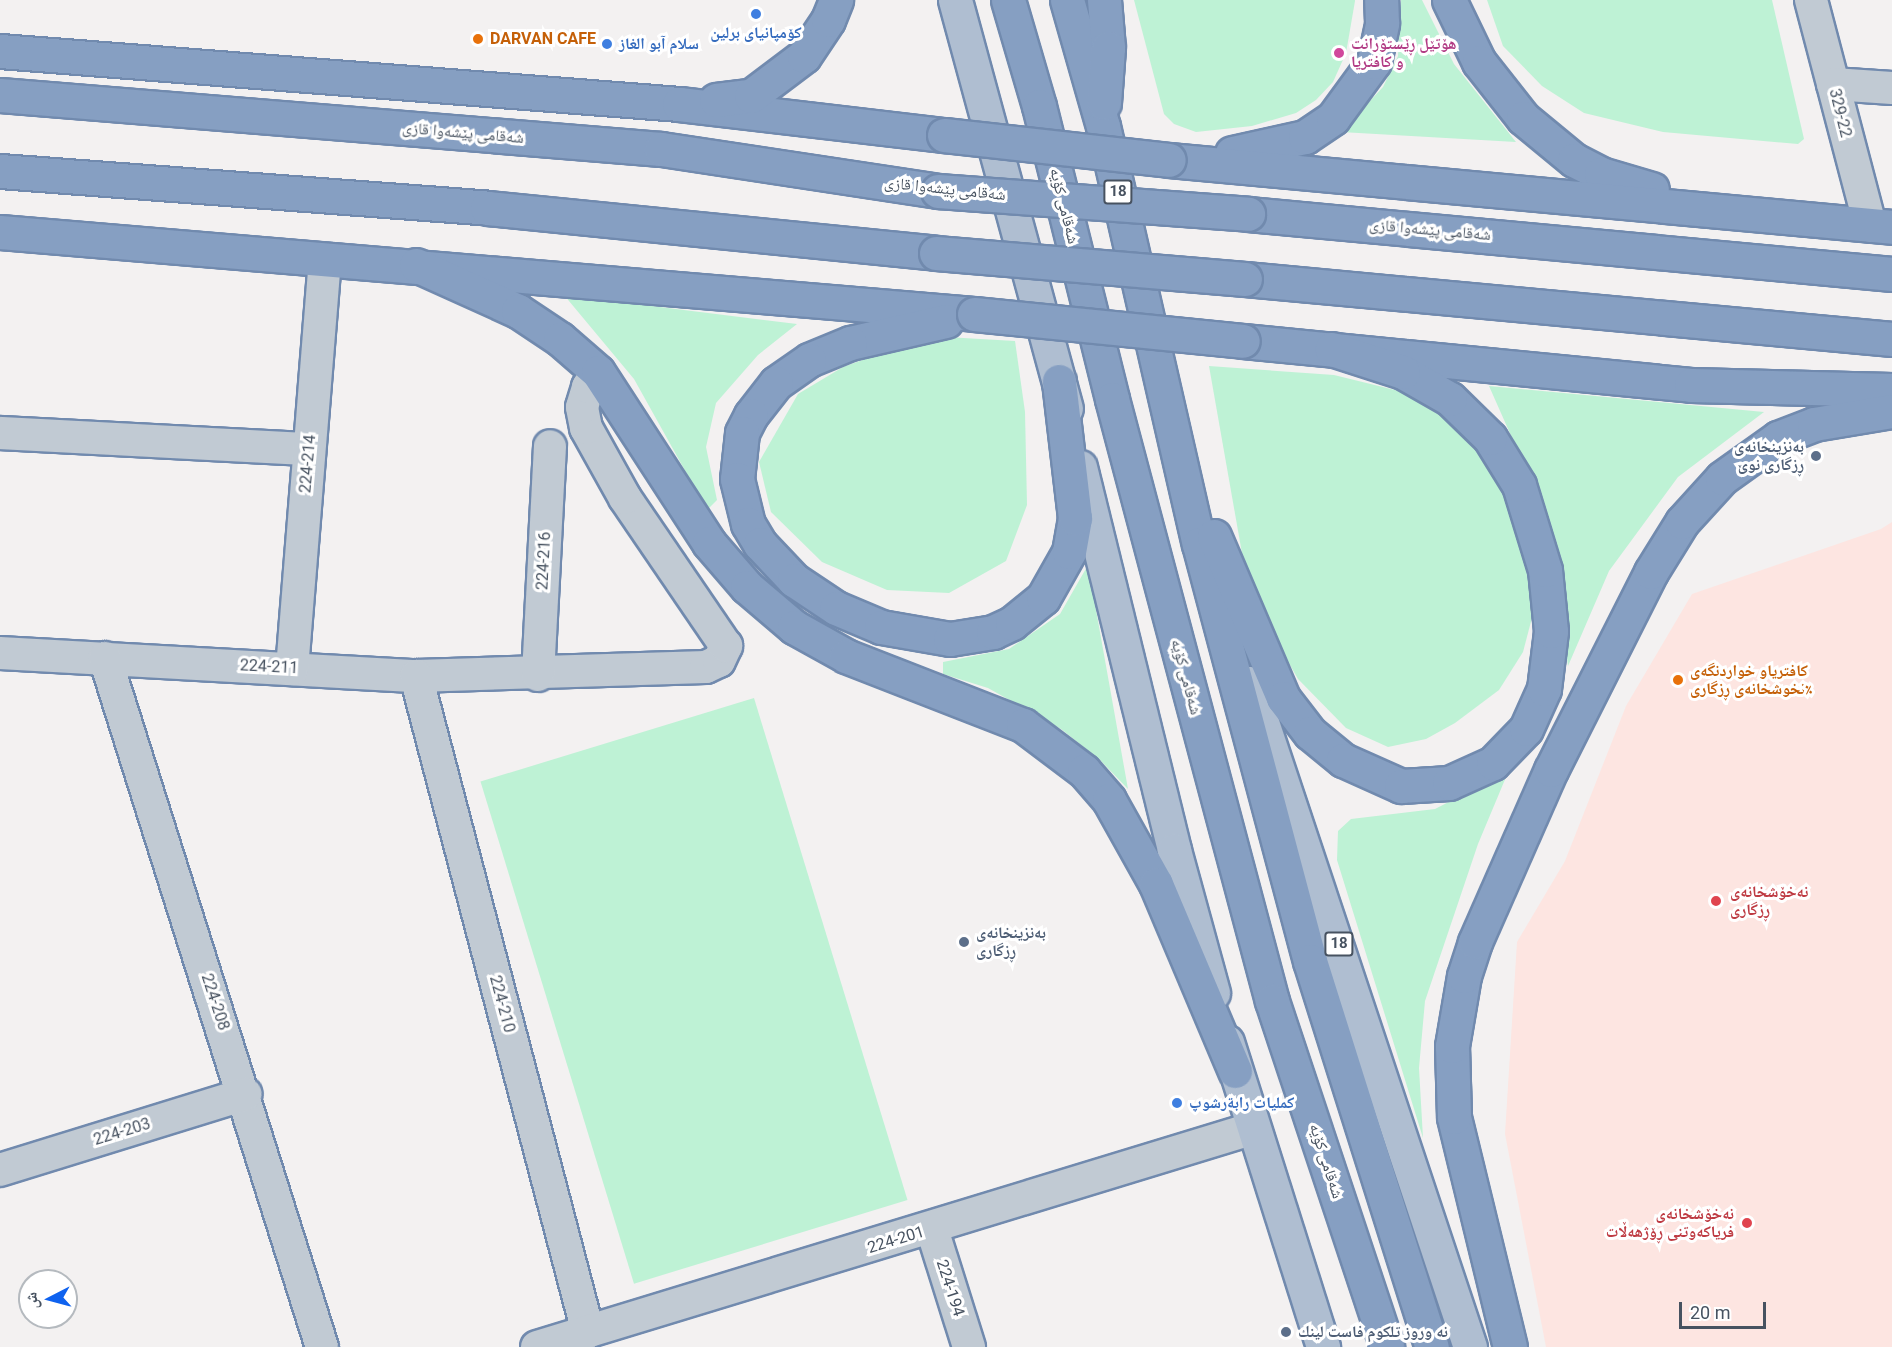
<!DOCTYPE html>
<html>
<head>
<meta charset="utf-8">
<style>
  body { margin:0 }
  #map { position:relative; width:1892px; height:1347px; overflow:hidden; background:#f3f1f1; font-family:Roboto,"Noto Naskh Arabic",sans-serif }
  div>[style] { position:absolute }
  .medical>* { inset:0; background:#fde5e1 }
  .green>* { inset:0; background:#bef2d5; transform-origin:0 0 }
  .roads { filter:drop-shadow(2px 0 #718aae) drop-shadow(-2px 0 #718aae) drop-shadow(0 2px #718aae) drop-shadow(0 -2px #718aae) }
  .minor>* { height:32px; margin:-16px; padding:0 16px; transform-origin:16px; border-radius:16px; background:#c1cad3 }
  .major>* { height:33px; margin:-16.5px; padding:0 16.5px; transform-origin:16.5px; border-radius:16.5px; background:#afbed1 }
  .highway>* { height:33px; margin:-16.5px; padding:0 16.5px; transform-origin:16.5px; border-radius:16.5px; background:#869fc2 }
  .bridges { filter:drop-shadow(2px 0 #718aae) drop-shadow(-2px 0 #718aae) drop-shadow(0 2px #718aae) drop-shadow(0 -2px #718aae) }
  .highway-bridge>* { height:33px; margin:-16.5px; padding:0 16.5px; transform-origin:16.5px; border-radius:16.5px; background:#869fc2 }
  .dots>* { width:16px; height:16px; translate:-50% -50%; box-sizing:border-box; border:3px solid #fff; border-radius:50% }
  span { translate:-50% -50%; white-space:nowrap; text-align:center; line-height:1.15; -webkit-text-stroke:6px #fff; paint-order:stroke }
  .shield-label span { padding:2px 4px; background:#fff; border:2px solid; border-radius:4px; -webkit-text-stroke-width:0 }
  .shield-label { font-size:15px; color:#475260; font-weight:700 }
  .shop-label { font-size:16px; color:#366cbe; font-weight:700 }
  .left { translate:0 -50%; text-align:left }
  .food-label { font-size:16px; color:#c56008; font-weight:700 }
  .hotel-label { font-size:16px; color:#b23c85; font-weight:700 }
  .street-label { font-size:16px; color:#475260 }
  .service-label { font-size:16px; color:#4e5e75; font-weight:700 }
  .right { translate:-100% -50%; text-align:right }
  .health-label { font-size:16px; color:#be3a42; font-weight:700 }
  .north { position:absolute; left:18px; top:1269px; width:60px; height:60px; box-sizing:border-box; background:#fff; border:2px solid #b5babf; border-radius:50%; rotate:264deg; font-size:16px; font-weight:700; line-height:24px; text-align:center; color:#475260 }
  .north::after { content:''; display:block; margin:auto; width:21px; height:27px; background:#0f62ef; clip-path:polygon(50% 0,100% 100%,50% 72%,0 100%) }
  .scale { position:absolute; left:1679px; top:1302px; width:87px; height:27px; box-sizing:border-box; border:3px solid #475260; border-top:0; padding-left:8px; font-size:18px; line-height:21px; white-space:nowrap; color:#475260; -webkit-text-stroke:4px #fff; paint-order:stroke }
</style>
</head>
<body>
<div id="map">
  <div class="medical">
    <div style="clip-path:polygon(1892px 522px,1892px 1347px,1546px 1347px,1505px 1134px,1517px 942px,1565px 861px,1626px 706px,1692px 594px,1881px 529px)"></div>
  </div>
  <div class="green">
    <div style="clip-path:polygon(1134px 0,1355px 0,1355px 1px,1346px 53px,1333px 82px,1316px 100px,1296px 113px,1252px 126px,1196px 132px,1174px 124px,1164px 114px)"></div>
    <div style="clip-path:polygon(1401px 0,1422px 0,1454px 64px,1516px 142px,1341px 132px,1383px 87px,1398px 56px)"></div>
    <div style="clip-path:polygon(1487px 0,1772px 0,1804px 139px,1798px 144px,1663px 132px,1584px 113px,1542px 86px,1503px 46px)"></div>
    <div style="clip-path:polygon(564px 295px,797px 324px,758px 355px,716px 403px,706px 447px,717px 500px,707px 510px,634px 379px)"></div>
    <div style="clip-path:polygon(929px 336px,1015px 341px,1025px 412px,1027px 505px,1006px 561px,949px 593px,887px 590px,822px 562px,771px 512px,759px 462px,798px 394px,843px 367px)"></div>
    <div style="clip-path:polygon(1209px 366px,1334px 375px,1399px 391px,1438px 409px,1491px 465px,1526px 547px,1534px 610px,1523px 652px,1499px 690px,1455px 723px,1426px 739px,1388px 747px,1346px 728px,1298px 679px,1249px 593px)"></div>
    <div style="clip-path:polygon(1489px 386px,1764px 412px,1678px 477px,1609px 571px,1568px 666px,1551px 526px)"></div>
    <div style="clip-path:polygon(1088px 565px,1128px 789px,1100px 760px,1061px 729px,988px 688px,943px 674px,943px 662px,1009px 649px,1060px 614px)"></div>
    <div style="left:754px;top:698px;width:525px;height:286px;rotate:73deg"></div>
    <div style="clip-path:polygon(1514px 758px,1478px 844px,1425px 1001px,1419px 1068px,1423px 1138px,1337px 860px,1338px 831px,1351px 819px,1435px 809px,1476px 788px)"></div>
  </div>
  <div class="roads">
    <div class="minor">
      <div style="left:1811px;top:0;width:233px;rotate:75.3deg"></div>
      <div style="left:1833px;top:84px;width:59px;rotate:3.9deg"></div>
      <div style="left:0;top:433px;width:309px;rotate:3deg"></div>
      <div style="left:0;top:653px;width:417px;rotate:3.2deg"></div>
      <div style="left:416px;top:676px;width:290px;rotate:-1.8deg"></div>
      <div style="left:706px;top:667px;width:14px;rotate:-25deg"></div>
      <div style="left:719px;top:661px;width:17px;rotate:-65deg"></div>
      <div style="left:726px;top:646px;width:179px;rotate:-124.3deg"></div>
      <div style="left:625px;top:498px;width:80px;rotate:-119.1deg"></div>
      <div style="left:586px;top:428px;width:21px;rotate:-101deg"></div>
      <div style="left:582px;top:407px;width:21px;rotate:-73deg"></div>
      <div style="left:588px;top:387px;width:18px;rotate:-56deg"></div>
      <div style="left:105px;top:658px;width:722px;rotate:72.52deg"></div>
      <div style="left:292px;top:669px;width:410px;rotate:-85.4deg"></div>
      <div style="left:538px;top:675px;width:229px;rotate:-87deg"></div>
      <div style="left:416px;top:676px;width:678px;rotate:75.31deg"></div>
      <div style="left:0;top:1170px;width:257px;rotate:-17.2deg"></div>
      <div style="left:932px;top:1229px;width:124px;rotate:72.6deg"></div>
      <div style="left:537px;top:1347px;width:750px;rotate:-16.98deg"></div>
    </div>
    <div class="major">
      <div style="left:955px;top:0;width:423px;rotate:74.8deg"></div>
      <div style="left:1080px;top:467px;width:394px;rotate:76.2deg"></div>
      <div style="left:1174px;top:850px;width:148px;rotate:74.7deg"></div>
      <div style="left:1249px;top:683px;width:700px;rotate:71.59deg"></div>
      <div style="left:1227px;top:1042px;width:320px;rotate:72.5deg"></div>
    </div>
    <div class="highway">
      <div style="left:1008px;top:0;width:110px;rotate:73.7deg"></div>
      <div style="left:1039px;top:106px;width:302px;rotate:76deg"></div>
      <div style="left:1112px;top:399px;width:623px;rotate:75.12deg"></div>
      <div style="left:1272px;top:1001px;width:365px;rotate:71.6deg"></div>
      <div style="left:1067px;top:0;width:131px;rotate:74.1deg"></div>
      <div style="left:1103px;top:126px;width:429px;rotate:77.1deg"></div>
      <div style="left:1199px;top:544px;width:432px;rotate:75.1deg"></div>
      <div style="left:1310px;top:961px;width:405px;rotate:72.5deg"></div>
      <div style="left:1104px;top:0;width:48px;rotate:85.2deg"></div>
      <div style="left:1108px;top:48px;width:55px;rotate:94.2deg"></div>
      <div style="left:1449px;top:0;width:69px;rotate:64.2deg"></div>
      <div style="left:1479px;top:62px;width:71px;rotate:51.8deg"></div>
      <div style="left:1523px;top:118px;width:66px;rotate:39.5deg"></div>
      <div style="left:1574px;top:160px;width:30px;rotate:27deg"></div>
      <div style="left:1601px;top:174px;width:53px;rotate:16.4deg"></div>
      <div style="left:0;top:51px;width:681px;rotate:4.46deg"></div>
      <div style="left:679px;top:104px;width:267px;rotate:6.7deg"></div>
      <div style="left:0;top:95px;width:663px;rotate:4.67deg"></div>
      <div style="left:661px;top:149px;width:280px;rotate:8.6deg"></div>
      <div style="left:716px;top:100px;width:35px;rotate:-7deg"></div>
      <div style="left:751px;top:96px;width:66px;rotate:-37deg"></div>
      <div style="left:804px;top:56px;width:43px;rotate:-56.3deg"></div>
      <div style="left:828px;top:20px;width:22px;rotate:-68deg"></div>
      <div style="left:1232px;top:153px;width:75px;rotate:-12.4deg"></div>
      <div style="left:1305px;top:137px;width:34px;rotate:-34deg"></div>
      <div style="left:1333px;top:118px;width:69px;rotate:-53.8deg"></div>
      <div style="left:1374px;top:62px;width:40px;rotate:-78deg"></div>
      <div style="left:1382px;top:23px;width:23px;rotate:-92deg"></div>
      <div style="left:1169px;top:160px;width:726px;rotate:5.29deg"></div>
      <div style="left:0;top:171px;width:488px;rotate:4.3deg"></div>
      <div style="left:487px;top:208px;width:451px;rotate:5.7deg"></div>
      <div style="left:1248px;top:214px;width:647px;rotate:5.32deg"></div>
      <div style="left:0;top:232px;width:977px;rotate:4.81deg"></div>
      <div style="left:416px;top:265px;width:112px;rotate:24.3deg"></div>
      <div style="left:518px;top:311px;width:50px;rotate:33.7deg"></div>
      <div style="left:560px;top:339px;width:50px;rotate:41deg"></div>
      <div style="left:598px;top:372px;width:204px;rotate:57deg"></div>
      <div style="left:709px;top:543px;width:58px;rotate:49.2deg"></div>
      <div style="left:747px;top:587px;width:62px;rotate:40.4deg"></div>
      <div style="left:794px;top:627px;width:60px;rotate:29.1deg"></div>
      <div style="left:846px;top:656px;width:190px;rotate:21.3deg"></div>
      <div style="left:1023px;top:725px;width:76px;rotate:37deg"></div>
      <div style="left:1084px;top:771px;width:38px;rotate:49deg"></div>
      <div style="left:1109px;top:800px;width:96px;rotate:60.8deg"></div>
      <div style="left:1156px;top:884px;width:203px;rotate:67.1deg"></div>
      <div style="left:1245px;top:279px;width:650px;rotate:5.3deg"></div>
      <div style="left:946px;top:321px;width:98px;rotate:167.1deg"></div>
      <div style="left:850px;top:343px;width:44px;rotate:157.5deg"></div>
      <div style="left:809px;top:360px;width:40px;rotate:145.1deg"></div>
      <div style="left:776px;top:383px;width:41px;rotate:128deg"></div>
      <div style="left:751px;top:415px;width:20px;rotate:117deg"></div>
      <div style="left:742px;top:433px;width:46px;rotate:96.2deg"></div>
      <div style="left:737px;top:479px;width:46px;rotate:76.3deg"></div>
      <div style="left:748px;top:524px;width:23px;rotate:59deg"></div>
      <div style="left:760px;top:544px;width:50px;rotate:46.6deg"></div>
      <div style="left:794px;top:580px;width:50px;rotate:33.7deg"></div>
      <div style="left:836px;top:608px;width:49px;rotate:22.9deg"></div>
      <div style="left:881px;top:627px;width:70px;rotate:9.9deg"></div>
      <div style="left:950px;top:639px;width:44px;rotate:-9.2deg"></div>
      <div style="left:993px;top:632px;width:21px;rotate:-25deg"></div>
      <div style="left:1012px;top:623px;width:40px;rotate:-39deg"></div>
      <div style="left:1043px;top:598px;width:53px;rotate:-60.5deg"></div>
      <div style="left:1069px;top:552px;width:35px;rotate:-80deg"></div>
      <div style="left:1075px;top:518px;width:138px;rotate:-96.7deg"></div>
      <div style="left:1243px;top:341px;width:450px;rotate:5.6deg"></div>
      <div style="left:1691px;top:385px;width:201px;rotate:1.4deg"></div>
      <div style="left:1214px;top:536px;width:176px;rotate:66.9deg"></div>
      <div style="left:1283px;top:698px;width:44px;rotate:52.4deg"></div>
      <div style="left:1310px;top:733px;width:43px;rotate:39.3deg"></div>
      <div style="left:1343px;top:760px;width:64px;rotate:24.1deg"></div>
      <div style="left:1401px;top:786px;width:48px;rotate:-3.6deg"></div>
      <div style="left:1449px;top:783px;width:48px;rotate:-24.4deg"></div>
      <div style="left:1493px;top:763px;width:47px;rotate:-45.9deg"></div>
      <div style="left:1526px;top:729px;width:44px;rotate:-65.8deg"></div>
      <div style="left:1544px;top:689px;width:58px;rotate:-83.1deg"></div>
      <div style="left:1551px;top:631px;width:61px;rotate:-95.6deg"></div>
      <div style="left:1545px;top:570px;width:89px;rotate:-107deg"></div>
      <div style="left:1519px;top:485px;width:55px;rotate:-121.7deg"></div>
      <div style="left:1490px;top:438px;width:56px;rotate:-135.7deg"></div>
      <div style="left:1450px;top:399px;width:54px;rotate:-150.1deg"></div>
      <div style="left:1403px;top:372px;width:75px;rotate:-162.1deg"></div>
      <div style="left:1510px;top:1347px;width:237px;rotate:-103.7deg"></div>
      <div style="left:1454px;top:1117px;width:71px;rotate:-91.6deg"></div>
      <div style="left:1452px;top:1046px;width:71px;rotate:-80.3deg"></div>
      <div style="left:1464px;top:976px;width:36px;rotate:-72deg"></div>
      <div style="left:1475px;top:942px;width:188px;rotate:-66.2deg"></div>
      <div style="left:1551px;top:770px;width:222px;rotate:-63.2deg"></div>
      <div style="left:1651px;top:572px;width:59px;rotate:-58.2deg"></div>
      <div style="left:1682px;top:522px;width:59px;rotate:-47.7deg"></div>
      <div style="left:1722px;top:478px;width:69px;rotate:-35.5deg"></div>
      <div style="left:1778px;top:438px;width:39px;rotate:-21deg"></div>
      <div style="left:1814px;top:424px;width:79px;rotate:-9.5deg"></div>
    </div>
  </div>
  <div class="bridges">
    <div class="highway-bridge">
      <div style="left:944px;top:135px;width:226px;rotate:6.3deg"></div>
      <div style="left:938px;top:191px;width:311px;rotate:4.2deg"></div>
      <div style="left:936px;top:253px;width:310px;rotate:4.8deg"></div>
      <div style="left:974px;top:314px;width:270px;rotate:5.7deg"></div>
    </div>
  </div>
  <div class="dots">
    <div style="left:756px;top:14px;background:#3f7fe0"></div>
    <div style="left:478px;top:39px;background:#e8710a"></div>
    <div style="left:607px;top:44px;background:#3f7fe0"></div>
    <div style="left:1339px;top:53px;background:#d1479c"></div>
    <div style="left:1816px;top:456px;background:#5c6f8a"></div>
    <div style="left:1678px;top:680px;background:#e8710a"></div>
    <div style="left:1716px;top:901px;background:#e0444e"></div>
    <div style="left:964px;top:942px;background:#5c6f8a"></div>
    <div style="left:1177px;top:1103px;background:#3f7fe0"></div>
    <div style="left:1747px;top:1223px;background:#e0444e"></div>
    <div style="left:1286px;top:1332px;background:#5c6f8a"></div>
  </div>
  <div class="shield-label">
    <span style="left:1118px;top:192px">18</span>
    <span style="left:1339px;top:944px">18</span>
  </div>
  <div class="shop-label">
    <span style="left:756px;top:33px">کۆمپانیای برلین</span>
    <span class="left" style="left:619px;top:44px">سلام آبو الغاز</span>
    <span class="left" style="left:1189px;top:1103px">کملیات رابةرشوپ</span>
  </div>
  <div class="food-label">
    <span class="left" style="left:490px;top:39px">DARVAN CAFE</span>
    <span class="left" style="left:1690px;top:680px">كافتریاو خواردنگەی<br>نخوشخانەی ڕزگاری٪</span>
  </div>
  <div class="hotel-label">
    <span class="left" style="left:1351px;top:53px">هۆتێل ڕێستۆرانت<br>و کافتریا</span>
  </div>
  <div class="street-label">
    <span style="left:1840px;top:113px;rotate:76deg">329-22</span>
    <span style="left:463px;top:133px;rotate:5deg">شەقامی پێشەوا قازی</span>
    <span style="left:945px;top:189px;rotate:6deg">شەقامی پێشەوا قازی</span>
    <span style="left:1064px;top:206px;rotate:76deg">شەقامی کۆیە</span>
    <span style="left:1430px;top:230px;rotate:5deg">شەقامی پێشەوا قازی</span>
    <span style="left:308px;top:464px;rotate:-85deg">224-214</span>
    <span style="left:544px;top:561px;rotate:-87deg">224-216</span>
    <span style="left:269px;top:667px;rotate:3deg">224-211</span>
    <span style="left:1186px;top:677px;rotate:75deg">شەقامی کۆیە</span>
    <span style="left:215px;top:1002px;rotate:72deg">224-208</span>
    <span style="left:502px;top:1004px;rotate:75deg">224-210</span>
    <span style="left:122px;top:1132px;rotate:-17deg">224-203</span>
    <span style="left:1326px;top:1161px;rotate:72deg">شەقامی کۆیە</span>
    <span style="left:896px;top:1240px;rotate:-17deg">224-201</span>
    <span style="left:950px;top:1288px;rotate:72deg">224-194</span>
  </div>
  <div class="service-label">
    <span class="right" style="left:1804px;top:456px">بەنزینخانەی<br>ڕزگاری نوێ</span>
    <span class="left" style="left:976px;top:942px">بەنزینخانەی<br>ڕزگاری</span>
    <span class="left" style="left:1298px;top:1332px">نه وروز تلكوم فاست لينك</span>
  </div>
  <div class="health-label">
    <span class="left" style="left:1730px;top:901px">نەخۆشخانەی<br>ڕزگاری</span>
    <span class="right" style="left:1734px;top:1223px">نەخۆشخانەی<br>فریاکەوتنی ڕۆژهەڵات</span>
  </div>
  <div class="north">ش</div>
  <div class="scale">20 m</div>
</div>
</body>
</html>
